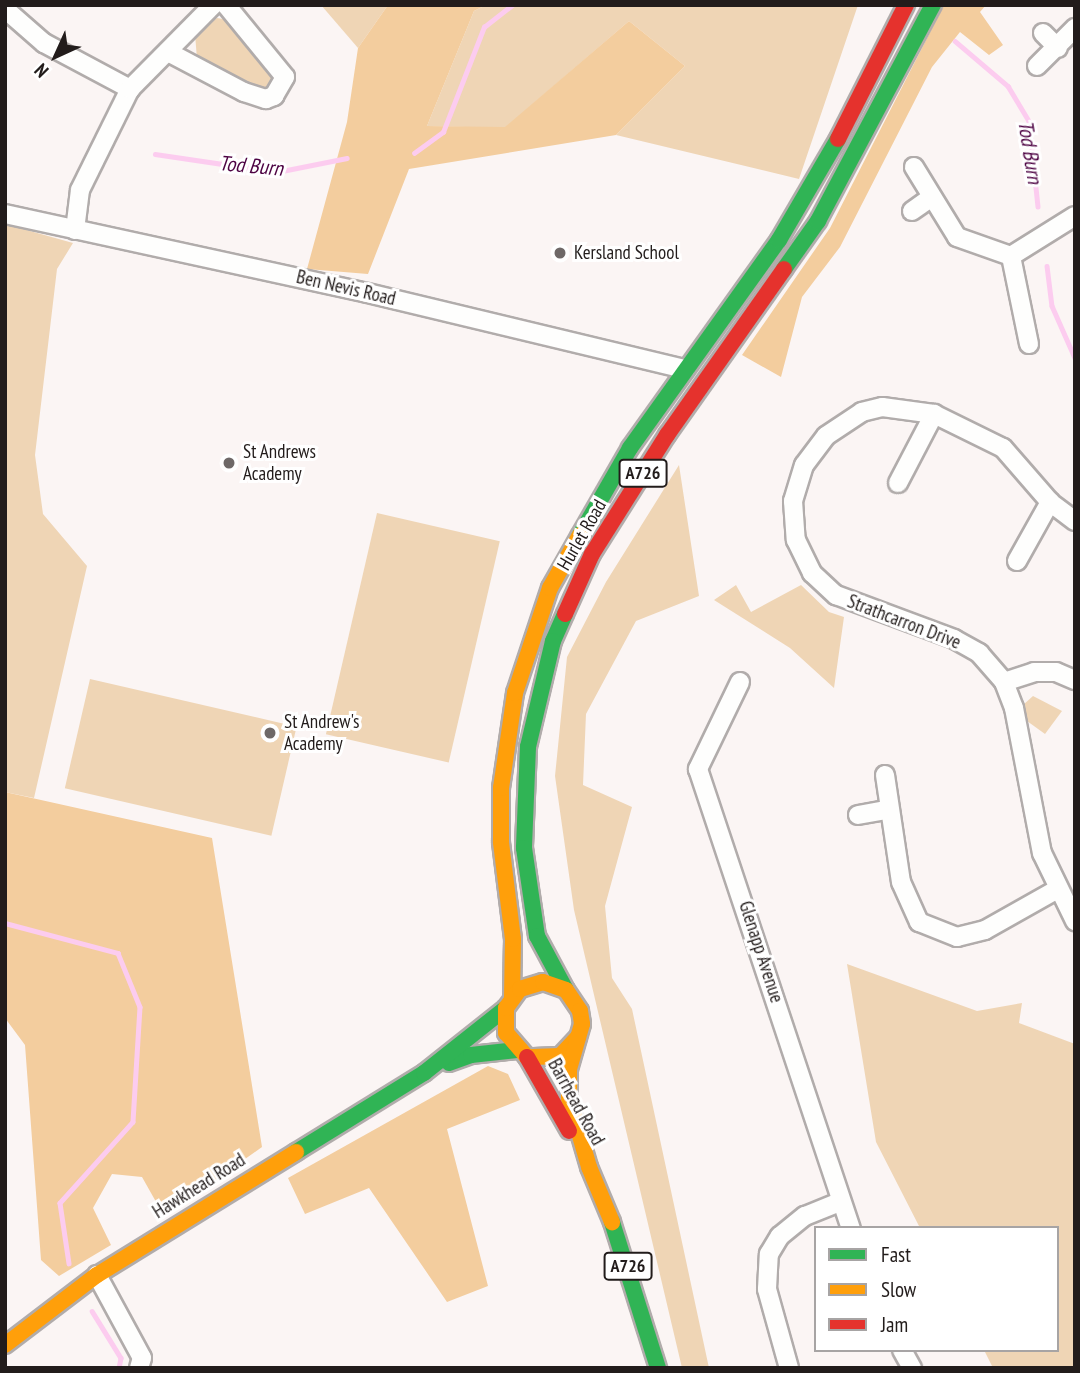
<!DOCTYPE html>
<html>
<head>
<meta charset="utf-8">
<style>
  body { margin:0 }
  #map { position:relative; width:1080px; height:1373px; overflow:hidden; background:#fbf5f4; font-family:"PT Sans Narrow",sans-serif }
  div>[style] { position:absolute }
  .green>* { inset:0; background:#efd5b5; transform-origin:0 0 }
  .forest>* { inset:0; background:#f3cd9e }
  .stream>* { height:4.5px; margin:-2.25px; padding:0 2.25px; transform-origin:2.25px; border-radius:2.25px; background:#fcccef }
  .roads { filter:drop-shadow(2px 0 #b1acab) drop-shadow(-2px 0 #b1acab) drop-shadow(0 2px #b1acab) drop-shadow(0 -2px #b1acab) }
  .street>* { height:18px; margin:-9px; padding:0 9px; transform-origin:9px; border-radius:9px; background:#fefefd }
  .fast>* { height:16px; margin:-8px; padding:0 8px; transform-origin:8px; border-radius:8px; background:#30b455 }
  .slow>* { height:16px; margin:-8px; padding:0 8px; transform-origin:8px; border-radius:8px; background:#ff9f0a }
  .jam>* { height:16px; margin:-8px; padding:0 8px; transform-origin:8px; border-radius:8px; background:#e5322d }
  .dots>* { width:19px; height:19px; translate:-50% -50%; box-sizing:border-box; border:4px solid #fff; border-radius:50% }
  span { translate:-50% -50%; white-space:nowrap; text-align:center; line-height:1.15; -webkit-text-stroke:6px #fff; paint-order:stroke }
  .shield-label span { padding:2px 5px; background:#fff; border:2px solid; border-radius:5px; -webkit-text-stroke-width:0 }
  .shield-label { font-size:18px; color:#221c1b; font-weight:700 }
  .poi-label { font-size:19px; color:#221c1b }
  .left { translate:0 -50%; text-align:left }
  .street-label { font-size:19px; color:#221c1b }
  .water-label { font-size:21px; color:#4d0343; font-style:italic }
  .frame { position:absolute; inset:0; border:7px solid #221c1b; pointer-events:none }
  .legend { position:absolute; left:814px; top:1226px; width:245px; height:126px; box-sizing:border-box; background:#fff; border:2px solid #a7a4a4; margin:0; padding:9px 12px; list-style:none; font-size:21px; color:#221c1b }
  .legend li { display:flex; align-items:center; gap:14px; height:35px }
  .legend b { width:35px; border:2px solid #a7a4a4 }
  .north { position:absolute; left:21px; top:21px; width:70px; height:70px; -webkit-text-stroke:5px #fff; paint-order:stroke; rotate:225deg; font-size:19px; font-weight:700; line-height:28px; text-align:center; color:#221c1b }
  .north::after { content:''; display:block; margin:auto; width:24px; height:32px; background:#221c1b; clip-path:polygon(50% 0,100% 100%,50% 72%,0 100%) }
</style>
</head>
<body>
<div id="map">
  <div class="green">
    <div style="clip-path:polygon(321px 5px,388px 5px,358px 48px)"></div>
    <div style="clip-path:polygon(486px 5px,858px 5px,799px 179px,616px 135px,685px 66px,629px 21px,505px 128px,427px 126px,474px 11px)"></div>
    <div style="clip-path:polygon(217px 18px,229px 20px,277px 73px,275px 86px,264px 91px,197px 59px,195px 34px)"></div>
    <div style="clip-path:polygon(5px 224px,73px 243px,57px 269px,35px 455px,43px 514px,87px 566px,34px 798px,5px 792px)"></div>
    <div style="clip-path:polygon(679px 465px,699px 596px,636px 621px,586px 714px,583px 785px,632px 807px,605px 906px,612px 978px,632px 1009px,709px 1368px,682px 1368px,574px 910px,555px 776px,567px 657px,606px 582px)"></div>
    <div style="left:377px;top:513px;width:126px;height:227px;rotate:13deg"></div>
    <div style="clip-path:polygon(736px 585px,751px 612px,801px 585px,829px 612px,844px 617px,834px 688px,790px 648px,714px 600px)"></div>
    <div style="left:90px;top:679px;width:212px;height:112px;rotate:13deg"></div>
    <div style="clip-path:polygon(1033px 696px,1062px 711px,1045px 734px,1027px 721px,1023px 705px)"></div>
    <div style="clip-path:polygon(847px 964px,977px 1011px,1022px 1003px,1019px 1023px,1075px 1044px,1075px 1368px,993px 1368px,984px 1350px,1057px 1350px,1057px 1228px,920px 1228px,876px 1142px)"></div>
  </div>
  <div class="forest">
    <div style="clip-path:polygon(388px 5px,486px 5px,474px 11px,427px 126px,505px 127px,629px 21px,685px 66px,616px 135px,409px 169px,368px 274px,307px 269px,347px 122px,358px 48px)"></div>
    <div style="clip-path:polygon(944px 5px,986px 5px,980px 12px,1003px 45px,989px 55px,960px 32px,932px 67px,840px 247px,802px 297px,781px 377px,742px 355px,830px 228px)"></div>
    <div style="clip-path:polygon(5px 792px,212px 838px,262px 1147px,164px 1216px,142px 1177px,112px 1174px,93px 1208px,111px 1245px,59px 1276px,41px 1260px,25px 1045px,5px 1018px)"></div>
    <div style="clip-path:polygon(488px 1066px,508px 1074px,520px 1100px,447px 1129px,488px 1286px,447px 1302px,369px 1188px,305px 1214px,288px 1178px)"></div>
  </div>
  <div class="stream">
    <div style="left:955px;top:41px;width:70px;rotate:40.3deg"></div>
    <div style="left:1008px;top:86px;width:41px;rotate:59deg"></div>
    <div style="left:1029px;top:121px;width:86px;rotate:84deg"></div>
    <div style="left:414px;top:153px;width:36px;rotate:-36deg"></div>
    <div style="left:443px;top:132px;width:113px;rotate:-68.7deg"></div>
    <div style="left:484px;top:27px;width:36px;rotate:-38deg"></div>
    <div style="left:155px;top:154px;width:123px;rotate:8.4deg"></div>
    <div style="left:277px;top:172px;width:71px;rotate:-11.3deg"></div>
    <div style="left:1047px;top:266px;width:40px;rotate:82.9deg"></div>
    <div style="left:1052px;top:306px;width:57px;rotate:66.1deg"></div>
    <div style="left:5px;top:923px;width:117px;rotate:14.9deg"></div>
    <div style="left:118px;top:953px;width:58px;rotate:67.8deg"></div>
    <div style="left:140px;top:1007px;width:115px;rotate:93.5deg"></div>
    <div style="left:133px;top:1122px;width:109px;rotate:132deg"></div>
    <div style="left:60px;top:1203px;width:61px;rotate:81.5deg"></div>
    <div style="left:92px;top:1311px;width:55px;rotate:58.3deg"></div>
    <div style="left:121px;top:1358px;width:10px;rotate:101deg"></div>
  </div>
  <div class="roads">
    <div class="street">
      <div style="left:5px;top:9px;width:52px;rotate:41.1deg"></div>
      <div style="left:44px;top:43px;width:98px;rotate:28.1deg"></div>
      <div style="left:1043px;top:33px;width:21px;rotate:45deg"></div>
      <div style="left:168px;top:52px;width:86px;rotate:27.8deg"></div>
      <div style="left:244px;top:92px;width:23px;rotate:18deg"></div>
      <div style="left:266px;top:99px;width:9px;rotate:-21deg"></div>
      <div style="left:274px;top:96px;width:22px;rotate:-60deg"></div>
      <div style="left:285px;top:77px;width:93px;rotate:-129.3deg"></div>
      <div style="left:1037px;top:66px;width:54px;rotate:-45deg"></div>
      <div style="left:914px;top:167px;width:82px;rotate:58.4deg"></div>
      <div style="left:957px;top:237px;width:57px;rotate:19.4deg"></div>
      <div style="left:912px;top:211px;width:24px;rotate:-35deg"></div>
      <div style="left:5px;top:214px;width:371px;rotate:12.3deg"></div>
      <div style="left:368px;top:293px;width:326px;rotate:13.5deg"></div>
      <div style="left:75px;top:230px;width:40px;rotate:-82.9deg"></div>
      <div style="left:80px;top:190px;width:113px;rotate:-63.7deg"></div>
      <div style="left:130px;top:89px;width:118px;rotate:-45.3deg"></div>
      <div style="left:1029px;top:344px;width:90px;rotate:-101.6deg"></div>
      <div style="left:1011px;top:256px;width:75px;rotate:-32deg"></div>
      <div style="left:898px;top:483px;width:78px;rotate:-62.4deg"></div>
      <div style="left:1075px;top:521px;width:31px;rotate:-143deg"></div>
      <div style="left:1050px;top:502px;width:72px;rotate:-131deg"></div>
      <div style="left:1003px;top:448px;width:77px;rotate:-153.8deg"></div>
      <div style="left:934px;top:414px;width:52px;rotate:-172.3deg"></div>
      <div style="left:882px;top:407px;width:21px;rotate:166deg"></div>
      <div style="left:862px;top:412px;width:43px;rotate:146.3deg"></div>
      <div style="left:826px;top:436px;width:36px;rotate:127deg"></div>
      <div style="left:804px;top:465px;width:38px;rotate:107deg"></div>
      <div style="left:793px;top:501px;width:39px;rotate:86deg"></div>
      <div style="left:796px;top:540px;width:37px;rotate:64deg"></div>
      <div style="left:812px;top:573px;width:33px;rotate:43deg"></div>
      <div style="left:836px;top:595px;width:126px;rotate:20.4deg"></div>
      <div style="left:954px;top:639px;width:29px;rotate:29deg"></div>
      <div style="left:979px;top:653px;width:38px;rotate:49deg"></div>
      <div style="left:1004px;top:682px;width:28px;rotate:69deg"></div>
      <div style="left:1014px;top:708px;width:148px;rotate:79.1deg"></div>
      <div style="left:1042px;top:853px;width:76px;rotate:64.1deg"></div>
      <div style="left:1017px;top:561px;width:68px;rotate:-60.8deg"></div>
      <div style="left:740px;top:682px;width:97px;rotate:115.8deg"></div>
      <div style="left:698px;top:769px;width:484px;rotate:71.6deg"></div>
      <div style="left:1004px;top:682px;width:32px;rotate:-18deg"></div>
      <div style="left:1034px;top:672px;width:22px"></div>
      <div style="left:1056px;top:672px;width:21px;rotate:23deg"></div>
      <div style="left:885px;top:775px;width:108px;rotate:81.5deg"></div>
      <div style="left:901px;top:882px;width:44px;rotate:65.8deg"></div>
      <div style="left:919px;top:922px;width:41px;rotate:21.5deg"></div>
      <div style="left:957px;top:937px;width:29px;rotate:-14deg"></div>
      <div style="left:985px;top:930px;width:81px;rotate:-29.4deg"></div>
      <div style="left:858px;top:815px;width:29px;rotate:-10deg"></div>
      <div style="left:97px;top:1275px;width:94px;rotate:61.5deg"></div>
      <div style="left:142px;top:1358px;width:10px;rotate:107deg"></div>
      <div style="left:902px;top:1350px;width:21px;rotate:61deg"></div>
      <div style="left:789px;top:1368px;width:82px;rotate:-105.6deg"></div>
      <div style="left:767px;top:1289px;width:35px;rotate:-87deg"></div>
      <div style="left:769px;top:1254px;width:21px;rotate:-59deg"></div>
      <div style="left:780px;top:1236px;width:32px;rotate:-39deg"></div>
      <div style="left:805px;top:1216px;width:37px;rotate:-22deg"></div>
    </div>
    <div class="fast">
      <div style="left:784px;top:269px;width:59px;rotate:-54.7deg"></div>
      <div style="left:818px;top:221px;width:245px;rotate:-62deg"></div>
      <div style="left:580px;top:535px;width:100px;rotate:-60.1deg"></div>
      <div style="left:630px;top:448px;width:256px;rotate:-54.4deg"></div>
      <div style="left:779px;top:240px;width:117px;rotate:-59.7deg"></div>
      <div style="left:565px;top:614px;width:30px;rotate:114deg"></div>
      <div style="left:553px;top:641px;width:109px;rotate:103.3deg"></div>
      <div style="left:528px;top:747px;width:101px;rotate:92.3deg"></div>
      <div style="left:524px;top:848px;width:89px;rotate:81.6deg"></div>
      <div style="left:537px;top:936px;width:61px;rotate:61.8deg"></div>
      <div style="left:449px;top:1063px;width:23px;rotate:-20deg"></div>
      <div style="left:471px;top:1055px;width:46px;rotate:-6.2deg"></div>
      <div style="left:296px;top:1152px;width:150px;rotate:-31.7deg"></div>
      <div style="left:424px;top:1073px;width:105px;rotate:-38.4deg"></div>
      <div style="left:612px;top:1222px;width:153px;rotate:72.5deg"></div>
    </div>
    <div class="slow">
      <div style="left:512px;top:997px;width:58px;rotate:-89deg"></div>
      <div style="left:513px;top:939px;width:98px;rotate:-97.1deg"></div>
      <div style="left:501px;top:842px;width:54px;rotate:-90deg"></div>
      <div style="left:501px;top:788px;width:96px;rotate:-81.6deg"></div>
      <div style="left:515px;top:693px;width:111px;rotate:-71.6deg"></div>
      <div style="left:550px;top:588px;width:61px;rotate:-60.5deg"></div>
      <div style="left:578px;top:1037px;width:26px;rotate:133deg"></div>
      <div style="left:560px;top:1056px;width:33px;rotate:178deg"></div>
      <div style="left:527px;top:1057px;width:32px;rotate:-131deg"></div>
      <div style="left:506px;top:1033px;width:25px;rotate:-90deg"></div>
      <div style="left:506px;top:1008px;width:24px;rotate:-54deg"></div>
      <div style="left:520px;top:989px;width:24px;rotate:-17deg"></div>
      <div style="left:543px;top:982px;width:24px;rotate:19deg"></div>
      <div style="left:566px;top:990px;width:25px;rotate:56deg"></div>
      <div style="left:580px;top:1011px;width:13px;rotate:81deg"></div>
      <div style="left:582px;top:1024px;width:47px;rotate:106.1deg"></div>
      <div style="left:569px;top:1069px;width:29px;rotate:90deg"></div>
      <div style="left:569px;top:1098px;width:72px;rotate:73.8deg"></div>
      <div style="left:589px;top:1167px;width:60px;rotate:67.3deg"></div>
      <div style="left:5px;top:1345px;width:116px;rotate:-37.3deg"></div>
      <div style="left:97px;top:1275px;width:234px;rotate:-31.7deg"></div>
    </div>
    <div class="jam">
      <div style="left:838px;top:139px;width:150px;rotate:-63.1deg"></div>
      <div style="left:565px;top:614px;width:66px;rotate:-65.8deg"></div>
      <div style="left:592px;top:554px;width:141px;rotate:-57.8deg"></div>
      <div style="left:667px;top:435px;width:203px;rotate:-54.8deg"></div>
      <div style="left:527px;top:1057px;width:85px;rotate:60.4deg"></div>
    </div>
  </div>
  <div class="dots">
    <div style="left:560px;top:253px;background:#6e6867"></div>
    <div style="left:229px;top:463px;background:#6e6867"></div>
    <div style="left:270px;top:733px;background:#6e6867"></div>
  </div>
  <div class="shield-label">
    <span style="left:643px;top:473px">A726</span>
    <span style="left:628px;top:1266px">A726</span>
  </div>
  <div class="poi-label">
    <span class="left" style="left:574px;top:253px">Kersland School</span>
    <span class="left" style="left:243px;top:463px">St Andrews<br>Academy</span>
    <span class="left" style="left:284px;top:733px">St Andrew's<br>Academy</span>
  </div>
  <div class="street-label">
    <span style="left:346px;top:288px;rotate:13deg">Ben Nevis Road</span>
    <span style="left:582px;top:535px;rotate:-60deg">Hurlet Road</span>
    <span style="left:904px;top:622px;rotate:21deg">Strathcarron Drive</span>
    <span style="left:761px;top:952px;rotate:72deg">Glenapp Avenue</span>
    <span style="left:576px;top:1102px;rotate:61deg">Barrhead Road</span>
    <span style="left:199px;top:1186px;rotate:-32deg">Hawkhead Road</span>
  </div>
  <div class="water-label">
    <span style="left:1030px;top:152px;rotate:81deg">Tod Burn</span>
    <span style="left:251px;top:166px;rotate:5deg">Tod Burn</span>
  </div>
  <div class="frame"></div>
  <ul class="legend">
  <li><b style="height:9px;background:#30b455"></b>Fast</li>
  <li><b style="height:9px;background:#ff9f0a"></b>Slow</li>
  <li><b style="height:9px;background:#e5322d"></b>Jam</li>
  </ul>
  <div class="north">N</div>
</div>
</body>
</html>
